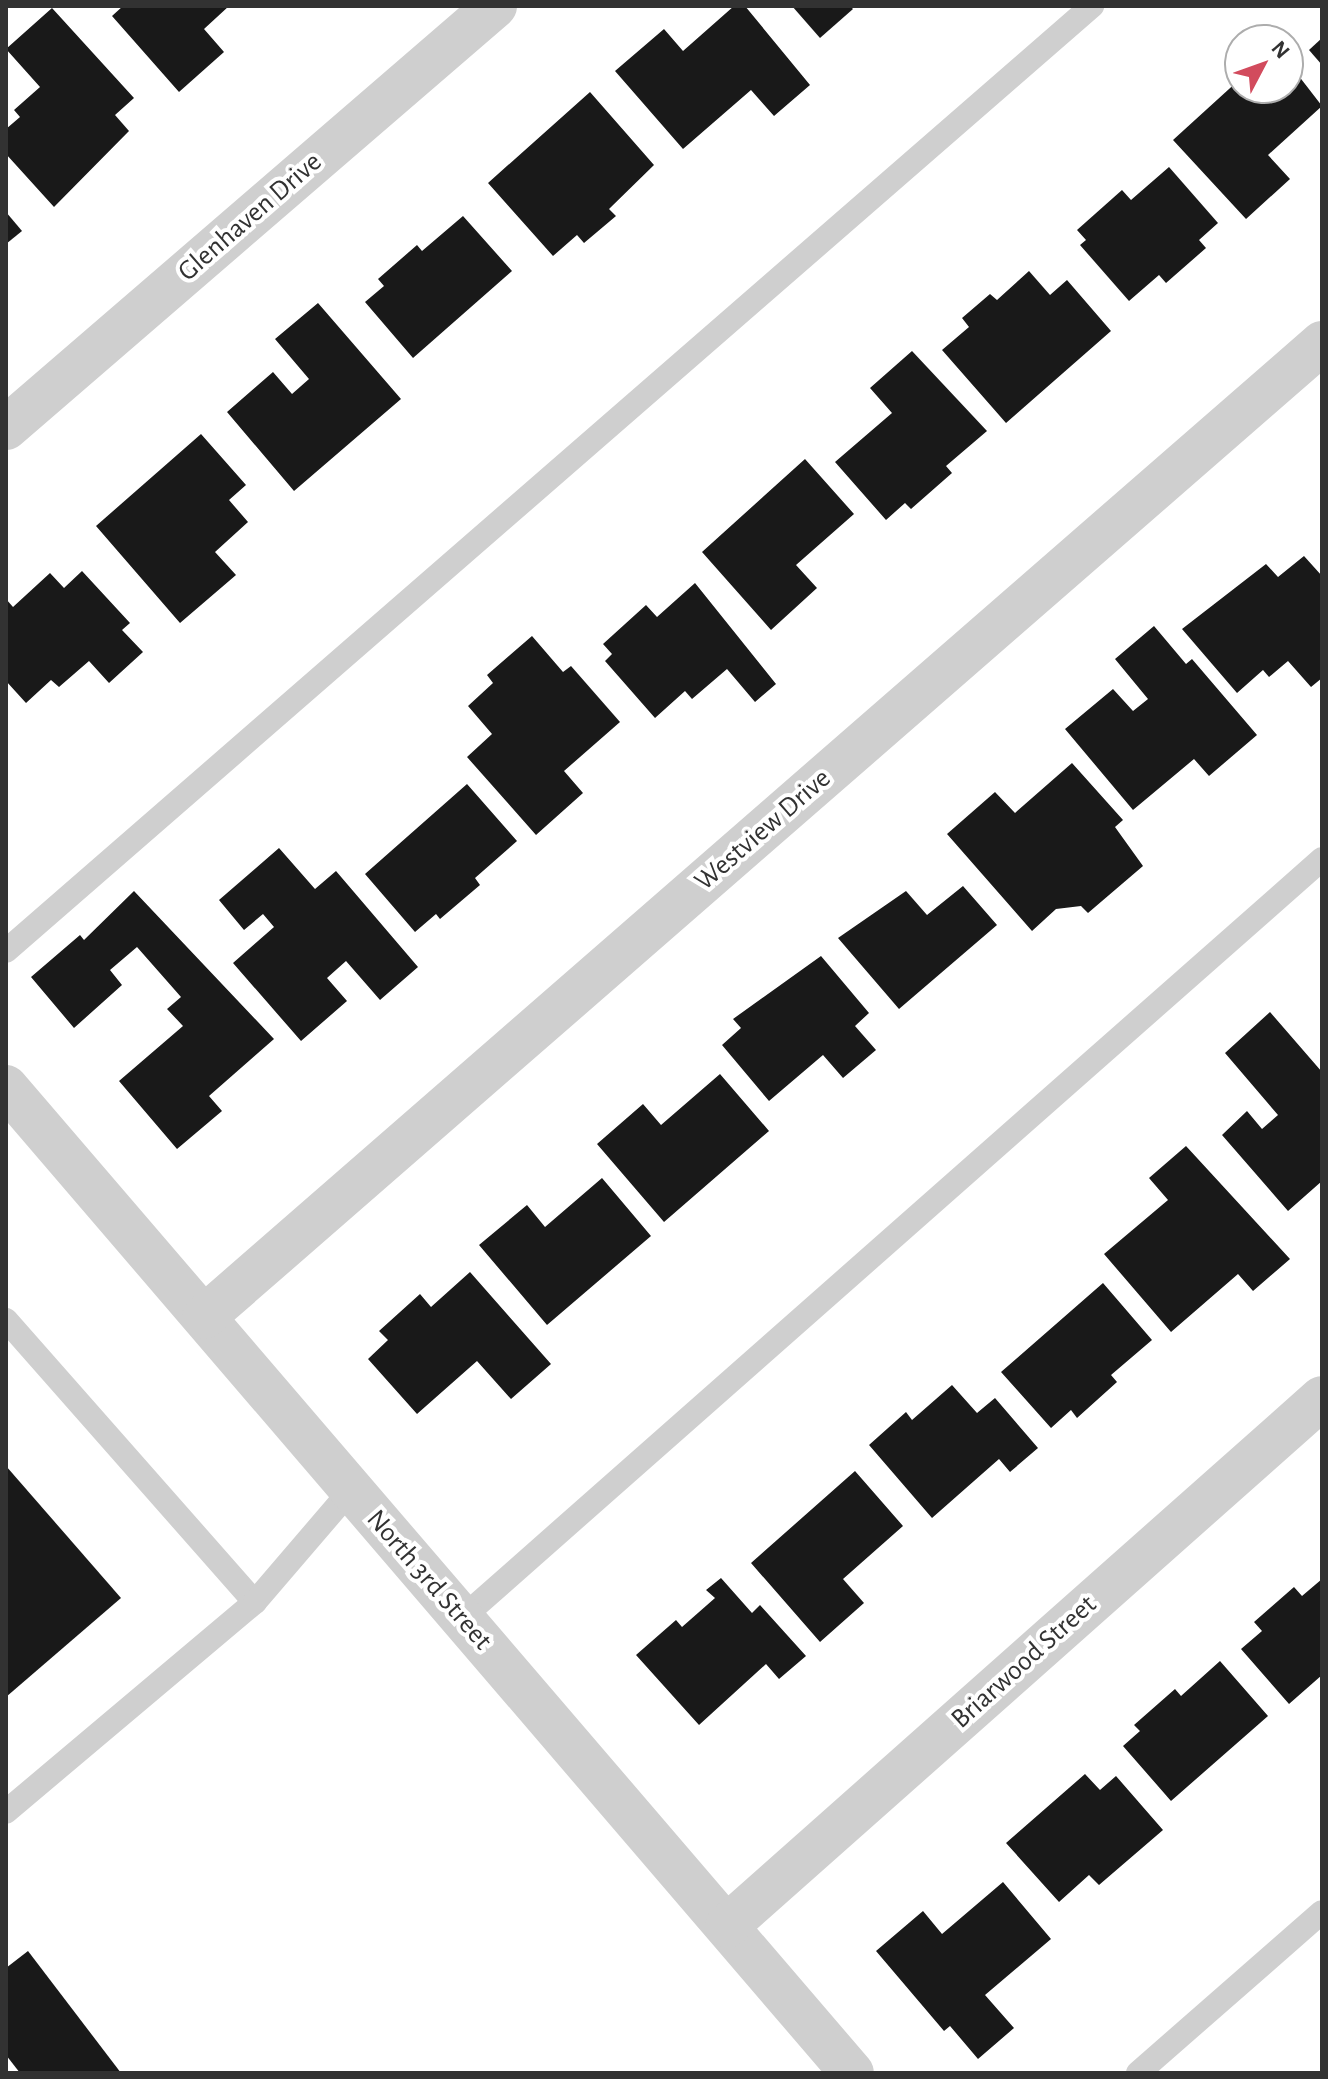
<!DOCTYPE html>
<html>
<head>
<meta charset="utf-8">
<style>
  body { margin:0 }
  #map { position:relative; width:1328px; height:2079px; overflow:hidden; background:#fff; font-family:"Alegreya Sans",sans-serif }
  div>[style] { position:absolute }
  .building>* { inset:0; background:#191919 }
  .service>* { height:24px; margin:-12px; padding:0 12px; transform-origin:12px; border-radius:12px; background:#cfcfcf }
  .minor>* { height:44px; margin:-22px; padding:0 22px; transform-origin:22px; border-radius:22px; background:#cfcfcf }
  span { translate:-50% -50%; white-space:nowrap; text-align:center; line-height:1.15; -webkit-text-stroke:8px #fff; paint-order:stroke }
  .street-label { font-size:28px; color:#323232 }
  .frame { position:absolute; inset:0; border:8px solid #323232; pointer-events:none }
  .north { position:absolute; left:1224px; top:24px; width:80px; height:80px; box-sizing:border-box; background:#fff; border:2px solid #adadad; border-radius:50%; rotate:49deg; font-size:22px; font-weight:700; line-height:32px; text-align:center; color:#323232 }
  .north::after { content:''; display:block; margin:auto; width:28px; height:36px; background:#d24b5d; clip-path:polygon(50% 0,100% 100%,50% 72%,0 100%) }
</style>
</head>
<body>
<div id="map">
  <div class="building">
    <div style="clip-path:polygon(123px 6px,229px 6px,204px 29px,224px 52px,179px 92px,112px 16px)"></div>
    <div style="clip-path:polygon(734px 6px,745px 6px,810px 85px,774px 116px,751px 90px,683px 149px,615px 71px,664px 29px,683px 51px)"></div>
    <div style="clip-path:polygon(792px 6px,850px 6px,853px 9px,820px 38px)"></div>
    <div style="clip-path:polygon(52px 8px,134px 98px,115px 115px,129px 131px,54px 207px,6px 154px,6px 129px,20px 117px,14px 110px,40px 87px,6px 49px)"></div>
    <div style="clip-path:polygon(1322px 38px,1322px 65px,1309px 50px)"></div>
    <div style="clip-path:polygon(1288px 62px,1322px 106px,1268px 155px,1290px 179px,1246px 219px,1173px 140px,1240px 79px,1240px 88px,1288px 88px)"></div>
    <div style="clip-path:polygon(590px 92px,654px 165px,609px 209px,616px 216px,584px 243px,577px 235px,553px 256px,488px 183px)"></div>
    <div style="clip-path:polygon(1169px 167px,1218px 223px,1199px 240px,1206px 248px,1166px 283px,1159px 275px,1129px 301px,1080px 245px,1086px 240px,1077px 230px,1122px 190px,1131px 200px)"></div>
    <div style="clip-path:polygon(6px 212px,22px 231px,6px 244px)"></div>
    <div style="clip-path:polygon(463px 216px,512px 271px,413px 358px,365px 302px,384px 286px,378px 279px,417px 245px,422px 251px)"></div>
    <div style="clip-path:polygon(1029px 271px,1050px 295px,1067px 280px,1111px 331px,1006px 423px,942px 350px,969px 327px,962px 318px,990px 294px,997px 300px)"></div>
    <div style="clip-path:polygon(318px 303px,401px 399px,294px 491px,227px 412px,273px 372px,292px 394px,309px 379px,275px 339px)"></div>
    <div style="clip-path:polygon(912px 351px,987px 431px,946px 466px,952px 473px,911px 509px,905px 503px,886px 520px,835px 462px,892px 413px,870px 388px)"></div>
    <div style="clip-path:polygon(201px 434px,246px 485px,229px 500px,248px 522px,215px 552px,236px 575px,180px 623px,96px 526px)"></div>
    <div style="clip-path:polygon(805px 459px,854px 514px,796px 565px,817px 588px,771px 630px,702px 552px)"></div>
    <div style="clip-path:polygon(1304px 556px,1322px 576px,1322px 678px,1311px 687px,1288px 661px,1269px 677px,1263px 670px,1237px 693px,1182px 629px,1266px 564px,1278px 577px)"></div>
    <div style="clip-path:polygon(82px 571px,130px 623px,122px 630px,143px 652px,109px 683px,89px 661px,59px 687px,51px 680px,26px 703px,6px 681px,6px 599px,13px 607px,50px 573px,64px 588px)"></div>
    <div style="clip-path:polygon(695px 583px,776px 684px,755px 702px,727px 669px,692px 699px,685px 691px,655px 718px,605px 661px,612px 654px,603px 644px,646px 605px,657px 617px)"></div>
    <div style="clip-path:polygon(1154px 626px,1186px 664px,1192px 659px,1257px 735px,1209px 776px,1194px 759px,1133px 810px,1065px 729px,1113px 689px,1133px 711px,1148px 699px,1115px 659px)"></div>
    <div style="clip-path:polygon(532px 636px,563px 672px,571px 666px,620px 722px,564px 771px,583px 793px,536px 835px,467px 757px,492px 734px,468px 706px,493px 683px,487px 675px)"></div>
    <div style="clip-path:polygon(1072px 763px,1123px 820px,1115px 827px,1143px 866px,1088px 913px,1081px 906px,1056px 909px,1032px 931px,947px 834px,995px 792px,1015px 813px)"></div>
    <div style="clip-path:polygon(467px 784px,517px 841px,475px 878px,480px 885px,440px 919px,436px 914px,415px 932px,365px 874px)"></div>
    <div style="clip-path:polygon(279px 848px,315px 889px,336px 871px,418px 967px,380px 1000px,346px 961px,327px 978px,347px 1001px,301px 1041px,233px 963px,274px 927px,263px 914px,244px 930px,219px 900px)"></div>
    <div style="clip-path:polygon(963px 886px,997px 925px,899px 1009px,838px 938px,906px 891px,927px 915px)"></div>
    <div style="clip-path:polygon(134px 891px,274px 1039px,209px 1096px,222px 1111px,177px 1149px,119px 1081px,183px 1026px,167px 1009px,181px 997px,137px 947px,110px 970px,122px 985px,74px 1028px,31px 977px,80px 935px,84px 940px)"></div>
    <div style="clip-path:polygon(821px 956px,869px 1013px,855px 1026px,876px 1050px,843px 1078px,823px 1055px,769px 1101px,722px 1045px,741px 1028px,733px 1019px)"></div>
    <div style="clip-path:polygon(1270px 1012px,1322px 1072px,1322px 1181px,1288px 1211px,1222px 1135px,1247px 1111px,1262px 1129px,1278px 1115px,1225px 1053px)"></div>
    <div style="clip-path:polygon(720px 1074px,769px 1131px,664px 1222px,597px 1144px,643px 1104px,661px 1125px)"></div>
    <div style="clip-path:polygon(1186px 1146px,1290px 1259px,1253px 1291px,1238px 1274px,1171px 1332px,1104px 1254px,1168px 1200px,1149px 1178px)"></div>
    <div style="clip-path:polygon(602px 1178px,651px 1236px,547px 1325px,479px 1245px,527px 1205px,545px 1227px)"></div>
    <div style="clip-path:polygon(470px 1272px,551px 1364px,511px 1399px,477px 1361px,417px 1414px,368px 1359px,388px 1340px,379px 1331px,420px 1294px,431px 1307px)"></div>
    <div style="clip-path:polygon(1103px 1283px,1152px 1340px,1111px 1375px,1117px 1382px,1077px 1418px,1071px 1410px,1051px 1428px,1001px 1372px)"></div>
    <div style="clip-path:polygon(952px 1385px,977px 1413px,995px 1398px,1038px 1448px,1010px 1472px,999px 1459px,932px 1518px,869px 1445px,906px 1412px,912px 1420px)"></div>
    <div style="clip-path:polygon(6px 1466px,121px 1598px,6px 1697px)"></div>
    <div style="clip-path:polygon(855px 1471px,903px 1526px,843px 1579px,864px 1603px,820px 1642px,751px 1563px)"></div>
    <div style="clip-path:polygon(721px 1578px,752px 1613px,760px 1605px,806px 1656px,779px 1679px,766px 1664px,699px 1725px,636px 1655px,676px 1620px,682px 1627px,715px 1598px,706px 1590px)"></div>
    <div style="clip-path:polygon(1322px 1579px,1322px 1675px,1289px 1704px,1241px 1649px,1262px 1631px,1254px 1622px,1294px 1587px,1302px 1596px)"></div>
    <div style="clip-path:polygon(1220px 1661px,1268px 1716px,1171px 1801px,1123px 1746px,1140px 1731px,1134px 1725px,1175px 1689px,1181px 1696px)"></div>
    <div style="clip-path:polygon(1085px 1774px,1100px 1790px,1116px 1776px,1163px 1830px,1099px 1885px,1089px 1875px,1059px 1902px,1006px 1843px)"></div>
    <div style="clip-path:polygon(1003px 1882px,1051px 1939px,985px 1995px,1014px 2028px,978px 2059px,950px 2026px,944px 2031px,876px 1951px,923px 1911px,942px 1934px)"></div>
    <div style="clip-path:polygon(28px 1951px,121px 2073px,20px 2073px,6px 2055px,6px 1968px)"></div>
  </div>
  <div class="service">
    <div style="left:6px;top:951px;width:1440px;rotate:-41.03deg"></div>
    <div style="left:6px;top:1320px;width:376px;rotate:48.6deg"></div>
    <div style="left:255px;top:1602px;width:326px;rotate:139.9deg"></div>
    <div style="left:255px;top:1602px;width:148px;rotate:-49.4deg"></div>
    <div style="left:462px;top:1618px;width:1147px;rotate:-41.43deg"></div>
    <div style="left:1138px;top:2073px;width:244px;rotate:-41.2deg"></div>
  </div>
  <div class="minor">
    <div style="left:6px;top:428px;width:646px;rotate:-40.79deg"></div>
    <div style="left:6px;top:1087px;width:1299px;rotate:49.37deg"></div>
    <div style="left:204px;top:1317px;width:1483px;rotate:-41.06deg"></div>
    <div style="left:727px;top:1926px;width:795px;rotate:-41.59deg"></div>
  </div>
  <div class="street-label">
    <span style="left:250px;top:217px;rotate:-41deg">Glenhaven Drive</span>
    <span style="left:763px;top:830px;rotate:-41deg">Westview Drive</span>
    <span style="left:429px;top:1580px;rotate:49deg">North 3rd Street</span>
    <span style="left:1024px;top:1662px;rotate:-42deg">Briarwood Street</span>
  </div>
  <div class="frame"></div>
  <div class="north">N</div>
</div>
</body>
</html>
